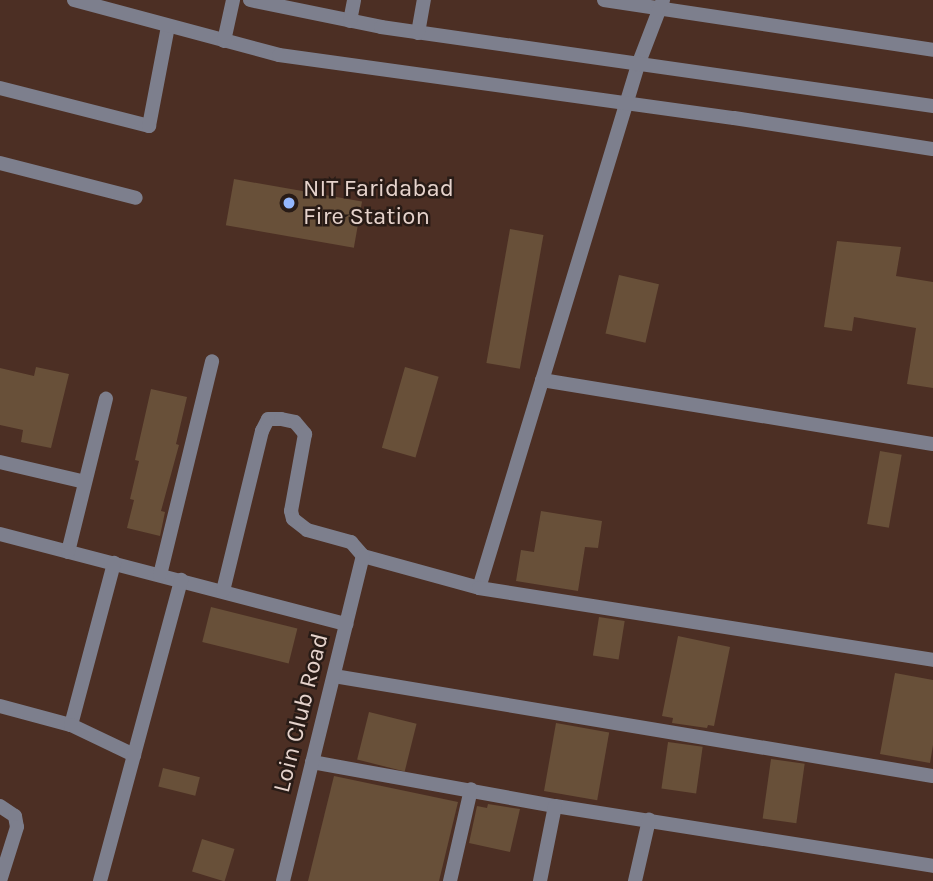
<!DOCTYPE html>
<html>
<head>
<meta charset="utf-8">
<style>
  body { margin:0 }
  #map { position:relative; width:933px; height:881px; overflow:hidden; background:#4c2f24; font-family:Karla,sans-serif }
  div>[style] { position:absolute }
  .building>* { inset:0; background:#685039; transform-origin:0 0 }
  .minor>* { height:14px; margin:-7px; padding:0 7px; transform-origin:7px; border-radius:7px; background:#7d7f8d }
  .tertiary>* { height:14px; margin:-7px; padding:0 7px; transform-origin:7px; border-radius:7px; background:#7d7f8d }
  .dots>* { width:19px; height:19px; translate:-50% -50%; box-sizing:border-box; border:4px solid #281b16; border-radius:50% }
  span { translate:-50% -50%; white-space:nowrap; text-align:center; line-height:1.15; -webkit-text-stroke:5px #281b16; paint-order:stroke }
  .poi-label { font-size:24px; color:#e6d3cc }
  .left { translate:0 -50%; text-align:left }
  .street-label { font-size:24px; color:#e6d3cc }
</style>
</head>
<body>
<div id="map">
  <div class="building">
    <div style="left:234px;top:179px;width:130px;height:47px;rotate:10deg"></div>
    <div style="left:510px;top:229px;width:34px;height:136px;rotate:10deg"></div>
    <div style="clip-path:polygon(837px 241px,901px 247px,896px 276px,933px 282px,933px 388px,907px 384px,916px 328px,854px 317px,852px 331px,824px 327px)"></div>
    <div style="left:619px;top:275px;width:41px;height:60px;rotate:13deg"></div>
    <div style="clip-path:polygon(36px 367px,69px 374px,51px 448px,21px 442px,23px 430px,0 425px,0 368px,34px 376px)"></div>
    <div style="left:405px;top:367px;width:35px;height:84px;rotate:16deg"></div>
    <div style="clip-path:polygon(151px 389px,187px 397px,176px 444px,179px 445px,161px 511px,165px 512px,160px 536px,127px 528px,134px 500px,130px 499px,139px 461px,135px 460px)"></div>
    <div style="left:880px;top:451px;width:22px;height:74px;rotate:10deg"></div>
    <div style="clip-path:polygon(541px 511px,602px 521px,598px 548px,585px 547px,578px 591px,516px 581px,521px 550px,534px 552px)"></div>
    <div style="left:211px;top:607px;width:89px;height:36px;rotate:14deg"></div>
    <div style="left:599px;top:617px;width:26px;height:39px;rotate:9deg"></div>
    <div style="clip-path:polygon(678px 636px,730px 647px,714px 726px,708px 725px,707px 728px,672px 723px,673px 718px,662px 716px)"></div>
    <div style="clip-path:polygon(895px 673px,933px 680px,933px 745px,930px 763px,880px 754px)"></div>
    <div style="left:369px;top:712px;width:49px;height:49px;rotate:14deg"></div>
    <div style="left:556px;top:723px;width:54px;height:69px;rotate:10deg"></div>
    <div style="left:668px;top:742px;width:35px;height:47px;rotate:8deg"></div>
    <div style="left:771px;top:759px;width:34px;height:60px;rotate:8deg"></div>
    <div style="left:163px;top:768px;width:38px;height:19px;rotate:14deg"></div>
    <div style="clip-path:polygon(334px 776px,458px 802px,439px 881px,308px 881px)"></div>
    <div style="clip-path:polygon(488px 804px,520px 809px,510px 852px,469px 843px,477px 806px,487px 808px)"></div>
    <div style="left:202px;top:839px;width:34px;height:34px;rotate:17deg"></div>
  </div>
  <div class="minor">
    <div style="left:604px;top:0;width:333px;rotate:8.6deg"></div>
    <div style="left:0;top:88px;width:154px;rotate:14.3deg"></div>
    <div style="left:149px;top:126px;width:102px;rotate:-79.2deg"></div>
    <div style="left:0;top:163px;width:140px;rotate:14.4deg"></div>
    <div style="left:542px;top:380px;width:396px;rotate:9.3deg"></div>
    <div style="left:0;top:462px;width:87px;rotate:13.2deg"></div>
    <div style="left:0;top:534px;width:358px;rotate:14.6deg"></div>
    <div style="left:68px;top:552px;width:158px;rotate:-76.1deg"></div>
    <div style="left:160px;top:575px;width:220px;rotate:-76.3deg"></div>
    <div style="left:479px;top:588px;width:547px;rotate:-73.09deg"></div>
    <div style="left:638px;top:65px;width:70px;rotate:-69deg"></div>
    <div style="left:223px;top:591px;width:165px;rotate:-76.3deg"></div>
    <div style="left:262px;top:431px;width:13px;rotate:-63deg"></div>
    <div style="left:268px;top:419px;width:13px"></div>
    <div style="left:281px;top:419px;width:14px;rotate:12deg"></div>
    <div style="left:295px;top:422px;width:16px;rotate:50deg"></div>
    <div style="left:305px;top:434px;width:78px;rotate:100.3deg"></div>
    <div style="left:291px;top:511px;width:8px;rotate:76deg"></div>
    <div style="left:293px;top:519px;width:18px;rotate:38deg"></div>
    <div style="left:307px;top:530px;width:46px;rotate:15.3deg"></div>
    <div style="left:351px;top:542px;width:18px;rotate:49deg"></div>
    <div style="left:363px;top:556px;width:120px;rotate:15.4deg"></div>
    <div style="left:479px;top:588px;width:460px;rotate:9deg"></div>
    <div style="left:334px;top:676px;width:607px;rotate:9.48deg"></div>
    <div style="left:0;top:706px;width:73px;rotate:15deg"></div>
    <div style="left:71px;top:725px;width:168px;rotate:-75.1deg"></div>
    <div style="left:71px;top:725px;width:70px;rotate:25.5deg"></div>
    <div style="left:312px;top:762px;width:247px;rotate:10.3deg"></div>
    <div style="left:555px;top:806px;width:383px;rotate:9deg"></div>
    <div style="left:0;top:806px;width:18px;rotate:34deg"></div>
    <div style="left:15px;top:816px;width:11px;rotate:80deg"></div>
    <div style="left:17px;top:827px;width:57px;rotate:107.5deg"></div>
    <div style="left:100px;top:881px;width:312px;rotate:-74.9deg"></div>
    <div style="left:283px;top:881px;width:335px;rotate:-76.2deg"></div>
    <div style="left:450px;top:881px;width:94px;rotate:-77.1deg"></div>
    <div style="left:540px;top:881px;width:76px;rotate:-78.7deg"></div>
    <div style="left:635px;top:881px;width:63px;rotate:-77.1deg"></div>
  </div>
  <div class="tertiary">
    <div style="left:74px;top:0;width:212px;rotate:15deg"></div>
    <div style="left:279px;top:55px;width:459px;rotate:7.9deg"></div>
    <div style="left:734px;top:118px;width:201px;rotate:8.9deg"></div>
    <div style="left:250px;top:0;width:134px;rotate:11.6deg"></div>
    <div style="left:381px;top:27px;width:558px;rotate:8.14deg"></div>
    <div style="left:350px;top:21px;width:21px;rotate:-79deg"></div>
    <div style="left:418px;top:33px;width:34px;rotate:-80deg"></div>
    <div style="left:224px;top:41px;width:42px;rotate:-77.6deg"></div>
  </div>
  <div class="dots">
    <div style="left:289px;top:203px;background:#94b7fd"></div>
  </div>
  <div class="poi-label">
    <span class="left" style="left:303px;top:203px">NIT Faridabad<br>Fire Station</span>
  </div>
  <div class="street-label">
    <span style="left:301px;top:713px;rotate:-76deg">Loin Club Road</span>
  </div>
</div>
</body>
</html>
